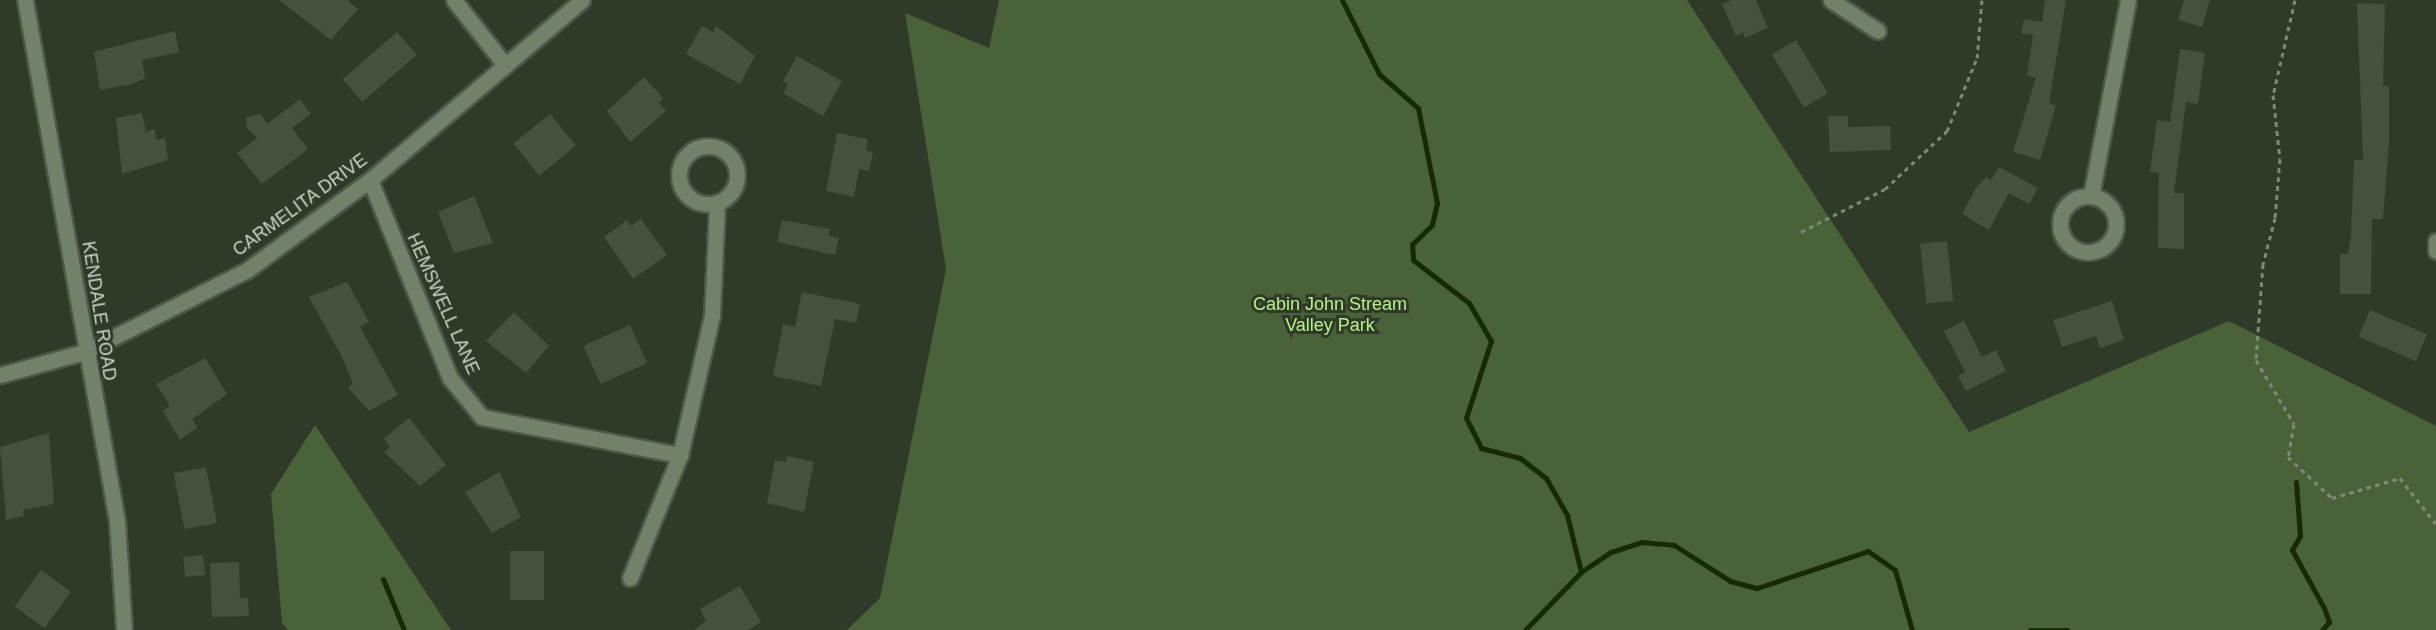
<!DOCTYPE html>
<html>
<head>
<meta charset="utf-8">
<style>
  body { margin:0 }
  #map { position:relative; width:2436px; height:630px; overflow:hidden; background:#303a28; font-family:Helvetica,sans-serif }
  div>[style] { position:absolute }
  .green>* { inset:0; background:#4a6238 }
  .stream>* { height:5px; margin:-2.5px; padding:0 2.5px; transform-origin:2.5px; border-radius:2.5px; background:#172b03 }
  .building>* { inset:0; background:#45513d; transform-origin:0 0 }
  .path>* { height:3px; margin-top:-1.5px; transform-origin:0; background:repeating-linear-gradient(90deg,#80887a 0 4.5px,transparent 0 9px) }
  .roads { filter:drop-shadow(2px 0 #4e5748) drop-shadow(-2px 0 #4e5748) drop-shadow(0 2px #4e5748) drop-shadow(0 -2px #4e5748) }
  .minor>* { height:15px; margin:-7.5px; padding:0 7.5px; transform-origin:7.5px; border-radius:7.5px; background:#73806a }
  .minor>.ring { margin:-7.5px; padding:0; box-sizing:content-box; background:none; border:15px solid #73806a; border-radius:50% }
  span { translate:-50% -50%; white-space:nowrap; text-align:center; line-height:1.15; -webkit-text-stroke:6px #303a28; paint-order:stroke }
  .street-label { font-size:18px; color:#cdd4c9 }
  .park-label { font-size:18px; color:#b7f089 }
</style>
</head>
<body>
<div id="map">
  <div class="green">
    <div style="clip-path:polygon(999px 0,1687px 0,1969px 432px,2229px 321px,2436px 426px,2436px 630px,847px 630px,880px 598px,946px 269px,905px 13px,989px 48px)"></div>
    <div style="clip-path:polygon(315px 425px,451px 630px,288px 630px,282px 623px,271px 494px)"></div>
  </div>
  <div class="stream">
    <div style="left:1342px;top:0;width:83px;rotate:63.4deg"></div>
    <div style="left:1379px;top:74px;width:52px;rotate:41.1deg"></div>
    <div style="left:1418px;top:108px;width:97px;rotate:78.7deg"></div>
    <div style="left:1437px;top:203px;width:23px;rotate:103deg"></div>
    <div style="left:1432px;top:225px;width:28px;rotate:136deg"></div>
    <div style="left:1412px;top:244px;width:16px;rotate:86deg"></div>
    <div style="left:1413px;top:260px;width:71px;rotate:37.5deg"></div>
    <div style="left:1469px;top:303px;width:44px;rotate:59.9deg"></div>
    <div style="left:1491px;top:341px;width:81px;rotate:108deg"></div>
    <div style="left:1466px;top:418px;width:34px;rotate:63deg"></div>
    <div style="left:1481px;top:448px;width:40px;rotate:14.4deg"></div>
    <div style="left:1520px;top:458px;width:33px;rotate:38deg"></div>
    <div style="left:1546px;top:478px;width:43px;rotate:60.4deg"></div>
    <div style="left:1567px;top:515px;width:59px;rotate:76.2deg"></div>
    <div style="left:2296px;top:482px;width:54px;rotate:85.8deg"></div>
    <div style="left:2300px;top:536px;width:16px;rotate:120deg"></div>
    <div style="left:2292px;top:550px;width:66px;rotate:61.1deg"></div>
    <div style="left:2324px;top:608px;width:15px;rotate:70deg"></div>
    <div style="left:2329px;top:622px;width:11px;rotate:131deg"></div>
    <div style="left:383px;top:579px;width:55px;rotate:67.6deg"></div>
    <div style="left:1525px;top:630px;width:81px;rotate:-46deg"></div>
    <div style="left:1581px;top:572px;width:36px;rotate:-34deg"></div>
    <div style="left:1611px;top:552px;width:32px;rotate:-18deg"></div>
    <div style="left:1641px;top:542px;width:33px;rotate:5deg"></div>
    <div style="left:1674px;top:545px;width:67px;rotate:32.7deg"></div>
    <div style="left:1730px;top:581px;width:28px;rotate:15deg"></div>
    <div style="left:1757px;top:588px;width:117px;rotate:-18.4deg"></div>
    <div style="left:1868px;top:551px;width:33px;rotate:35deg"></div>
    <div style="left:1895px;top:570px;width:62px;rotate:74.2deg"></div>
    <div style="left:2030px;top:630px;width:37px"></div>
  </div>
  <div class="building">
    <div style="clip-path:polygon(279px 0,347px 0,358px 9px,331px 40px)"></div>
    <div style="clip-path:polygon(1732px 0,1756px 0,1768px 28px,1745px 38px,1743px 32px,1736px 36px,1722px 4px)"></div>
    <div style="clip-path:polygon(2045px 0,2066px 0,2049px 103px,2056px 105px,2040px 160px,2013px 152px,2036px 78px,2027px 76px,2033px 35px,2021px 33px,2024px 19px,2042px 22px)"></div>
    <div style="clip-path:polygon(2184px 0,2210px 0,2202px 27px,2178px 20px)"></div>
    <div style="clip-path:polygon(2357px 3px,2385px 4px,2383px 86px,2389px 86px,2389px 142px,2383px 219px,2372px 219px,2371px 294px,2340px 294px,2340px 254px,2348px 254px,2351px 236px,2354px 160px,2363px 160px)"></div>
    <div style="clip-path:polygon(702px 26px,713px 32px,716px 26px,755px 56px,740px 84px,686px 54px)"></div>
    <div style="clip-path:polygon(175px 31px,179px 52px,142px 60px,145px 78px,132px 84px,100px 90px,94px 52px)"></div>
    <div style="left:397px;top:32px;width:30px;height:72px;rotate:49deg"></div>
    <div style="left:1796px;top:40px;width:62px;height:28px;rotate:59deg"></div>
    <div style="clip-path:polygon(2180px 49px,2205px 53px,2198px 104px,2186px 102px,2174px 193px,2184px 193px,2184px 249px,2158px 248px,2159px 173px,2150px 172px,2157px 120px,2170px 122px)"></div>
    <div style="clip-path:polygon(797px 56px,842px 81px,823px 116px,783px 93px,788px 84px,783px 81px)"></div>
    <div style="clip-path:polygon(644px 77px,663px 98px,659px 103px,666px 111px,630px 142px,607px 111px)"></div>
    <div style="clip-path:polygon(300px 99px,311px 114px,292px 128px,308px 149px,262px 184px,237px 153px,257px 138px,247px 128px,246px 117px,261px 114px,267px 124px)"></div>
    <div style="clip-path:polygon(142px 113px,146px 132px,155px 129px,156px 140px,165px 138px,168px 160px,122px 174px,116px 118px)"></div>
    <div style="left:550px;top:114px;width:41px;height:47px;rotate:51deg"></div>
    <div style="clip-path:polygon(1828px 116px,1848px 116px,1848px 127px,1890px 126px,1891px 150px,1830px 152px)"></div>
    <div style="clip-path:polygon(837px 133px,868px 139px,866px 150px,873px 152px,869px 171px,859px 169px,854px 197px,826px 191px)"></div>
    <div style="clip-path:polygon(1999px 167px,2038px 188px,2029px 204px,2009px 193px,1989px 230px,1962px 214px,1976px 188px,1986px 177px,1991px 180px)"></div>
    <div style="clip-path:polygon(474px 196px,493px 243px,454px 253px,438px 212px)"></div>
    <div style="clip-path:polygon(641px 219px,667px 255px,633px 279px,604px 237px,627px 220px,631px 226px)"></div>
    <div style="clip-path:polygon(782px 220px,830px 229px,829px 236px,839px 238px,835px 255px,777px 242px)"></div>
    <div style="left:1947px;top:241px;width:60px;height:27px;rotate:84deg"></div>
    <div style="clip-path:polygon(347px 282px,369px 322px,360px 327px,398px 395px,369px 411px,348px 388px,353px 384px,342px 357px,309px 297px)"></div>
    <div style="clip-path:polygon(802px 292px,860px 304px,856px 323px,835px 319px,821px 386px,773px 376px,783px 324px,795px 327px)"></div>
    <div style="clip-path:polygon(2112px 301px,2124px 340px,2100px 348px,2096px 336px,2062px 347px,2053px 320px)"></div>
    <div style="left:2370px;top:310px;width:62px;height:29px;rotate:23deg"></div>
    <div style="clip-path:polygon(514px 312px,549px 346px,526px 373px,486px 341px)"></div>
    <div style="clip-path:polygon(1964px 321px,1982px 357px,1996px 350px,2006px 371px,1966px 391px,1958px 376px,1965px 372px,1944px 331px)"></div>
    <div style="left:630px;top:325px;width:42px;height:51px;rotate:66deg"></div>
    <div style="clip-path:polygon(205px 358px,227px 394px,193px 419px,197px 428px,180px 440px,163px 411px,170px 406px,156px 384px)"></div>
    <div style="clip-path:polygon(409px 418px,446px 465px,420px 486px,384px 452px,390px 448px,384px 438px)"></div>
    <div style="clip-path:polygon(49px 433px,54px 504px,23px 510px,24px 516px,6px 520px,0 447px)"></div>
    <div style="clip-path:polygon(787px 456px,814px 462px,804px 512px,767px 503px,775px 460px,786px 462px)"></div>
    <div style="left:206px;top:467px;width:57px;height:33px;rotate:79deg"></div>
    <div style="clip-path:polygon(499px 472px,521px 517px,492px 533px,465px 492px)"></div>
    <div style="left:544px;top:551px;width:49px;height:34px;rotate:90deg"></div>
    <div style="left:203px;top:555px;width:20px;height:20px;rotate:84deg"></div>
    <div style="clip-path:polygon(239px 562px,240px 598px,248px 598px,249px 616px,212px 617px,210px 563px)"></div>
    <div style="left:41px;top:570px;width:37px;height:45px;rotate:36deg"></div>
    <div style="clip-path:polygon(740px 586px,761px 622px,748px 630px,694px 630px,706px 621px,700px 609px)"></div>
  </div>
  <div class="path">
    <div style="left:2295px;top:0;width:98px;rotate:103deg"></div>
    <div style="left:2273px;top:95px;width:64px;rotate:83.8deg"></div>
    <div style="left:2280px;top:159px;width:59px;rotate:94.8deg"></div>
    <div style="left:2275px;top:218px;width:48px;rotate:104.6deg"></div>
    <div style="left:2263px;top:264px;width:96px;rotate:94.2deg"></div>
    <div style="left:2256px;top:360px;width:74px;rotate:59.3deg"></div>
    <div style="left:2294px;top:424px;width:34px;rotate:100deg"></div>
    <div style="left:2288px;top:457px;width:60px;rotate:43deg"></div>
    <div style="left:2332px;top:498px;width:71px;rotate:-16.4deg"></div>
    <div style="left:2400px;top:478px;width:58px;rotate:52deg"></div>
    <div style="left:1801px;top:232px;width:94px;rotate:-27.1deg"></div>
    <div style="left:1885px;top:189px;width:85px;rotate:-43.1deg"></div>
    <div style="left:1947px;top:131px;width:79px;rotate:-67.7deg"></div>
    <div style="left:1977px;top:58px;width:58px;rotate:-85.1deg"></div>
  </div>
  <div class="roads">
    <div class="minor">
      <div style="left:25px;top:0;width:529px;rotate:79.99deg"></div>
      <div style="left:117px;top:521px;width:109px;rotate:86.3deg"></div>
      <div style="left:454px;top:0;width:83px;rotate:51.9deg"></div>
      <div style="left:1831px;top:0;width:56px;rotate:33.4deg"></div>
      <div class="ring" style="left:679px;top:146px;width:43px;height:43px"></div>
      <div style="left:370px;top:180px;width:214px;rotate:68deg"></div>
      <div style="left:450px;top:378px;width:50px;rotate:50.6deg"></div>
      <div style="left:482px;top:417px;width:202px;rotate:10.9deg"></div>
      <div style="left:2091px;top:196px;width:199px;rotate:-79.3deg"></div>
      <div class="ring" style="left:2060px;top:196px;width:41px;height:41px"></div>
      <div style="left:2436px;top:241px;width:10px;rotate:90deg"></div>
      <div style="left:0;top:375px;width:87px;rotate:-15.3deg"></div>
      <div style="left:84px;top:352px;width:182px;rotate:-26.7deg"></div>
      <div style="left:247px;top:270px;width:152px;rotate:-36.2deg"></div>
      <div style="left:370px;top:180px;width:278px;rotate:-40.3deg"></div>
      <div style="left:630px;top:578px;width:133px;rotate:-67.9deg"></div>
      <div style="left:680px;top:455px;width:144px;rotate:-77.1deg"></div>
      <div style="left:712px;top:315px;width:111px;rotate:-87.4deg"></div>
    </div>
  </div>
  <div class="street-label">
    <span style="left:300px;top:205px;rotate:-36deg">CARMELITA DRIVE</span>
    <span style="left:443px;top:304px;rotate:66deg">HEMSWELL LANE</span>
    <span style="left:99px;top:311px;rotate:81deg">KENDALE ROAD</span>
  </div>
  <div class="park-label">
    <span style="left:1330px;top:315px">Cabin John Stream<br>Valley Park</span>
  </div>
</div>
</body>
</html>
